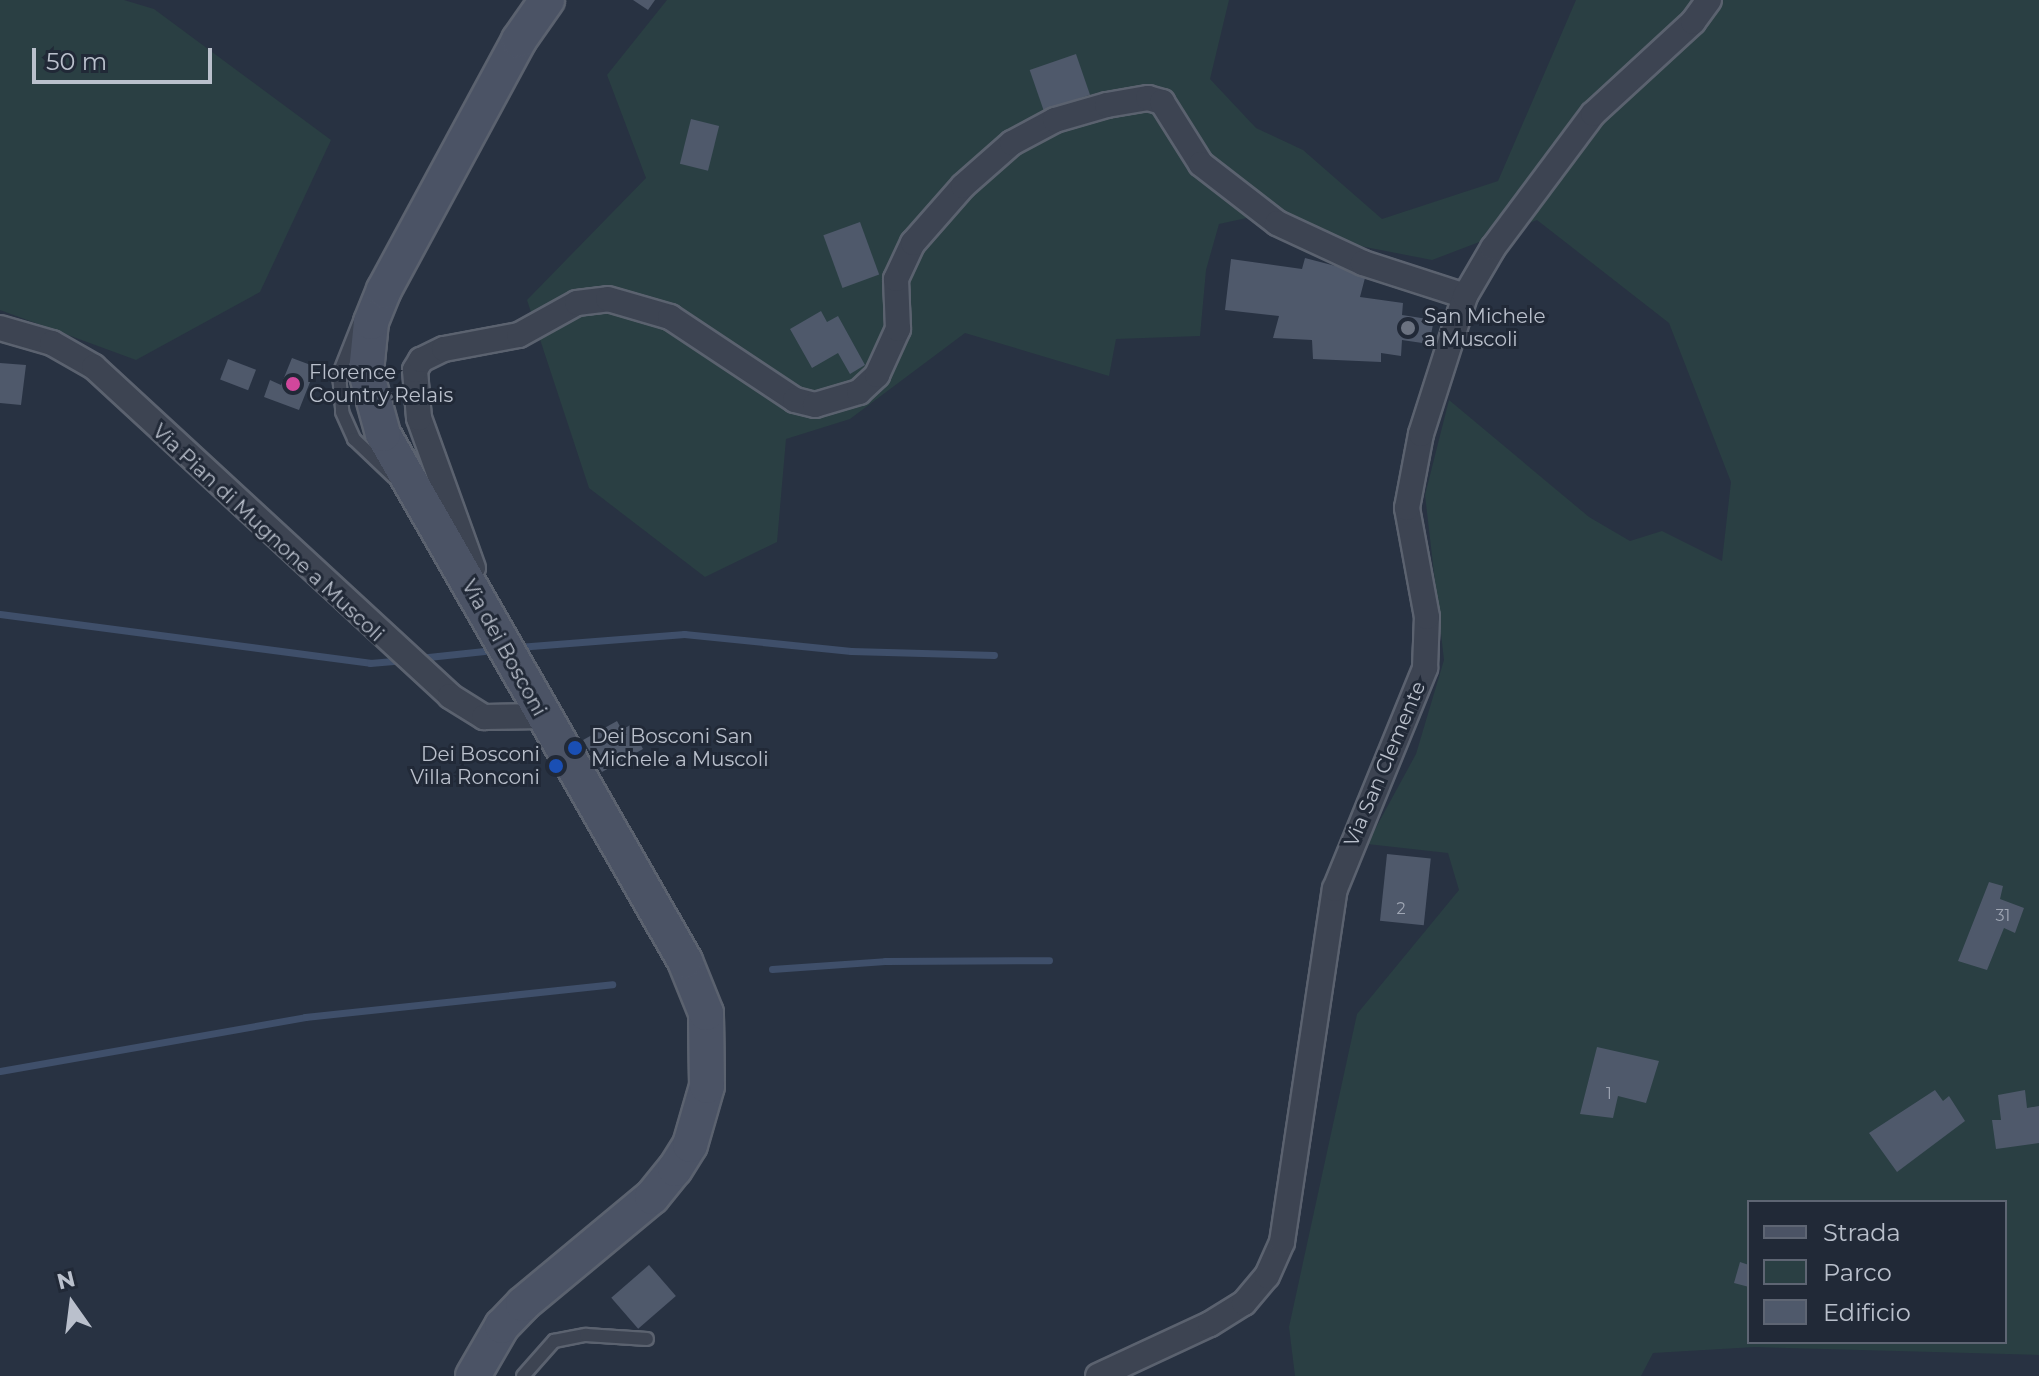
<!DOCTYPE html>
<html>
<head>
<meta charset="utf-8">
<style>
  body { margin:0 }
  #map { position:relative; width:2039px; height:1376px; overflow:hidden; background:#283242; font-family:Montserrat,sans-serif }
  div>[style] { position:absolute }
  .green>* { inset:0; background:#2a3f43 }
  .stream>* { height:7px; margin:-3.5px; padding:0 3.5px; transform-origin:3.5px; border-radius:3.5px; background:#3f4f6a }
  .building>* { inset:0; background:#4f596b; transform-origin:0 0 }
  .roads { filter:drop-shadow(2px 0 #5b626f) drop-shadow(-2px 0 #5b626f) drop-shadow(0 2px #5b626f) drop-shadow(0 -2px #5b626f) }
  .service>* { height:12px; margin:-6px; padding:0 6px; transform-origin:6px; border-radius:6px; background:#3d4452 }
  .minor>* { height:24px; margin:-12px; padding:0 12px; transform-origin:12px; border-radius:12px; background:#3d4452 }
  .secondary>* { height:34px; margin:-17px; padding:0 17px; transform-origin:17px; border-radius:17px; background:#4b5365 }
  .dots>* { width:22px; height:22px; translate:-50% -50%; box-sizing:border-box; border:4px solid #212937; border-radius:50% }
  span { translate:-50% -50%; white-space:nowrap; text-align:center; line-height:1.15; -webkit-text-stroke:6px #212937; paint-order:stroke }
  .number-label { font-size:16px; color:#9fa6b4 }
  .number-label span { -webkit-text-stroke-width:0 }
  .poi-label { font-size:20px; color:#bac0cc }
  .left { translate:0 -50%; text-align:left }
  .right { translate:-100% -50%; text-align:right }
  .street-label { font-size:20px; color:#bac0cc }
  .legend { position:absolute; left:1747px; top:1200px; width:260px; height:144px; box-sizing:border-box; background:#212937; border:2px solid #5e6573; margin:0; padding:10px 14px; list-style:none; font-size:24px; color:#bac0cc }
  .legend li { display:flex; align-items:center; gap:16px; height:40px }
  .legend b { width:40px; border:2px solid #5e6573 }
  .north { position:absolute; left:32px; top:1264px; width:80px; height:80px; -webkit-text-stroke:6px #212937; paint-order:stroke; rotate:346deg; font-size:22px; font-weight:700; line-height:32px; text-align:center; color:#bac0cc }
  .north::after { content:''; display:block; margin:auto; width:28px; height:36px; background:#bac0cc; clip-path:polygon(50% 0,100% 100%,50% 72%,0 100%) }
  .scale { position:absolute; left:32px; top:48px; width:180px; height:36px; box-sizing:border-box; border:4px solid #bac0cc; border-top:0; padding-left:10px; font-size:24px; line-height:28px; white-space:nowrap; color:#bac0cc; -webkit-text-stroke:6px #212937; paint-order:stroke }
</style>
</head>
<body>
<div id="map">
  <div class="green">
    <div style="clip-path:polygon(0 0,124px 0,154px 9px,331px 140px,260px 292px,136px 360px,0 310px)"></div>
    <div style="clip-path:polygon(evenodd,667px 0,1229px 0,1210px 79px,1256px 128px,1303px 150px,1382px 219px,1498px 181px,1576px 0,2039px 0,2039px 1355px,1755px 1347px,1653px 1353px,1641px 1376px,1295px 1376px,1289px 1327px,1357px 1014px,1459px 890px,1448px 853px,1367px 844px,1416px 754px,1444px 660px,1425px 495px,1449px 400px,1589px 517px,1630px 541px,1662px 531px,1722px 561px,1731px 482px,1669px 323px,1537px 220px,1432px 260px,1355px 245px,1274px 212px,1219px 224px,1206px 270px,1200px 336px,1116px 339px,1109px 376px,965px 333px,850px 419px,786px 439px,777px 542px,705px 577px,589px 488px,527px 300px,646px 178px,607px 75px,667px 0,1749px 1202px,2005px 1202px,2005px 1342px,1749px 1342px,1749px 1202px)"></div>
  </div>
  <div class="stream">
    <div style="left:0;top:614px;width:373px;rotate:7.5deg"></div>
    <div style="left:370px;top:663px;width:32px;rotate:-5deg"></div>
    <div style="left:518px;top:647px;width:167px;rotate:-4.5deg"></div>
    <div style="left:684px;top:634px;width:168px;rotate:5.8deg"></div>
    <div style="left:851px;top:651px;width:143px;rotate:1.6deg"></div>
    <div style="left:419px;top:658px;width:75px;rotate:-6.1deg"></div>
    <div style="left:772px;top:969px;width:113px;rotate:-4deg"></div>
    <div style="left:885px;top:961px;width:164px;rotate:-0.3deg"></div>
    <div style="left:0;top:1071px;width:310px;rotate:-10deg"></div>
    <div style="left:305px;top:1017px;width:309px;rotate:-6.1deg"></div>
  </div>
  <div class="building">
    <div style="clip-path:polygon(633px 0,655px 0,648px 10px)"></div>
    <div style="left:1076px;top:54px;width:43px;height:49px;rotate:71deg"></div>
    <div style="left:691px;top:119px;width:29px;height:46px;rotate:14deg"></div>
    <div style="left:860px;top:222px;width:56px;height:39px;rotate:70deg"></div>
    <div style="clip-path:polygon(1305px 258px,1366px 274px,1360px 297px,1403px 303px,1402px 315px,1434px 320px,1429px 344px,1402px 340px,1401px 356px,1381px 353px,1381px 362px,1313px 359px,1312px 340px,1273px 338px,1279px 316px,1225px 310px,1231px 259px,1302px 269px)"></div>
    <div style="clip-path:polygon(821px 311px,827px 322px,838px 316px,865px 365px,850px 374px,838px 353px,812px 368px,790px 329px)"></div>
    <div style="clip-path:polygon(292px 358px,316px 367px,299px 410px,264px 397px,270px 380px,281px 385px)"></div>
    <div style="left:228px;top:359px;width:30px;height:22px;rotate:21deg"></div>
    <div style="clip-path:polygon(0 363px,26px 365px,21px 405px,0 403px)"></div>
    <div style="clip-path:polygon(617px 721px,622px 730px,630px 725px,643px 749px,602px 772px,583px 740px)"></div>
    <div style="left:1387px;top:854px;width:44px;height:67px;rotate:6deg"></div>
    <div style="clip-path:polygon(1989px 882px,2003px 886px,2000px 899px,2024px 908px,2015px 933px,2004px 928px,1987px 970px,1958px 961px)"></div>
    <div style="clip-path:polygon(1597px 1047px,1659px 1061px,1646px 1103px,1618px 1096px,1613px 1118px,1580px 1114px)"></div>
    <div style="clip-path:polygon(1935px 1090px,1943px 1101px,1949px 1096px,1965px 1121px,1897px 1172px,1869px 1133px)"></div>
    <div style="clip-path:polygon(2025px 1090px,2027px 1108px,2039px 1106px,2039px 1143px,1996px 1149px,1992px 1120px,2001px 1120px,1998px 1095px)"></div>
    <div style="clip-path:polygon(1740px 1262px,1749px 1265px,1749px 1287px,1734px 1283px)"></div>
    <div style="left:649px;top:1265px;width:41px;height:50px;rotate:49deg"></div>
  </div>
  <div class="roads">
    <div class="service">
      <div style="left:360px;top:321px;width:57px;rotate:111.6deg"></div>
      <div style="left:339px;top:374px;width:38px;rotate:85deg"></div>
      <div style="left:342px;top:412px;width:30px;rotate:66deg"></div>
      <div style="left:354px;top:439px;width:55px;rotate:43.5deg"></div>
      <div style="left:523px;top:1376px;width:47px;rotate:-48.5deg"></div>
      <div style="left:554px;top:1341px;width:33px;rotate:-11deg"></div>
      <div style="left:586px;top:1335px;width:61px;rotate:3.8deg"></div>
    </div>
    <div class="minor">
      <div style="left:0;top:328px;width:54px;rotate:16.1deg"></div>
      <div style="left:52px;top:343px;width:48px;rotate:29.7deg"></div>
      <div style="left:94px;top:367px;width:485px;rotate:42.7deg"></div>
      <div style="left:450px;top:696px;width:40px;rotate:32deg"></div>
      <div style="left:484px;top:717px;width:58px;rotate:-1deg"></div>
      <div style="left:473px;top:568px;width:159px;rotate:-109.8deg"></div>
      <div style="left:419px;top:418px;width:48px;rotate:-94.8deg"></div>
      <div style="left:415px;top:370px;width:12px;rotate:-59deg"></div>
      <div style="left:421px;top:360px;width:25px;rotate:-26deg"></div>
      <div style="left:444px;top:349px;width:76px;rotate:-10.6deg"></div>
      <div style="left:519px;top:335px;width:66px;rotate:-28.9deg"></div>
      <div style="left:577px;top:303px;width:31px;rotate:-7deg"></div>
      <div style="left:608px;top:299px;width:65px;rotate:16.2deg"></div>
      <div style="left:670px;top:317px;width:150px;rotate:33.6deg"></div>
      <div style="left:795px;top:400px;width:21px;rotate:14deg"></div>
      <div style="left:815px;top:405px;width:46px;rotate:-16.5deg"></div>
      <div style="left:859px;top:392px;width:25px;rotate:-43deg"></div>
      <div style="left:877px;top:375px;width:51px;rotate:-65.5deg"></div>
      <div style="left:898px;top:329px;width:50px;rotate:-92.3deg"></div>
      <div style="left:896px;top:279px;width:40px;rotate:-65deg"></div>
      <div style="left:913px;top:243px;width:76px;rotate:-48.7deg"></div>
      <div style="left:963px;top:186px;width:65px;rotate:-41.3deg"></div>
      <div style="left:1012px;top:143px;width:49px;rotate:-28.1deg"></div>
      <div style="left:1055px;top:120px;width:54px;rotate:-16.1deg"></div>
      <div style="left:1107px;top:105px;width:42px;rotate:-9.7deg"></div>
      <div style="left:1148px;top:98px;width:15px;rotate:16deg"></div>
      <div style="left:1162px;top:102px;width:73px;rotate:57.8deg"></div>
      <div style="left:1201px;top:164px;width:96px;rotate:37.8deg"></div>
      <div style="left:1277px;top:223px;width:95px;rotate:24.9deg"></div>
      <div style="left:1363px;top:263px;width:107px;rotate:17.9deg"></div>
      <div style="left:1098px;top:1376px;width:123px;rotate:-24.9deg"></div>
      <div style="left:1210px;top:1324px;width:40px;rotate:-32deg"></div>
      <div style="left:1244px;top:1303px;width:35px;rotate:-50deg"></div>
      <div style="left:1267px;top:1276px;width:37px;rotate:-66deg"></div>
      <div style="left:1282px;top:1242px;width:357px;rotate:-81.5deg"></div>
      <div style="left:1335px;top:889px;width:239px;rotate:-67.8deg"></div>
      <div style="left:1425px;top:668px;width:51px;rotate:-87.8deg"></div>
      <div style="left:1427px;top:617px;width:111px;rotate:-100.4deg"></div>
      <div style="left:1407px;top:508px;width:75px;rotate:-79.3deg"></div>
      <div style="left:1421px;top:434px;width:145px;rotate:-72.3deg"></div>
      <div style="left:1465px;top:296px;width:56px;rotate:-59.7deg"></div>
      <div style="left:1493px;top:248px;width:167px;rotate:-53.3deg"></div>
      <div style="left:1593px;top:114px;width:136px;rotate:-42.6deg"></div>
      <div style="left:1693px;top:22px;width:27px;rotate:-54deg"></div>
    </div>
    <div class="secondary">
      <div style="left:473px;top:1376px;width:58px;rotate:-59.9deg"></div>
      <div style="left:502px;top:1326px;width:30px;rotate:-46deg"></div>
      <div style="left:523px;top:1304px;width:168px;rotate:-39.7deg"></div>
      <div style="left:652px;top:1197px;width:36px;rotate:-51deg"></div>
      <div style="left:675px;top:1169px;width:28px;rotate:-58deg"></div>
      <div style="left:690px;top:1145px;width:61px;rotate:-73.9deg"></div>
      <div style="left:707px;top:1086px;width:73px;rotate:-90.8deg"></div>
      <div style="left:706px;top:1013px;width:56px;rotate:-112deg"></div>
      <div style="left:685px;top:961px;width:607px;rotate:-119.82deg"></div>
      <div style="left:383px;top:434px;width:64px;rotate:-105.3deg"></div>
      <div style="left:366px;top:372px;width:50px;rotate:-84.3deg"></div>
      <div style="left:371px;top:322px;width:35px;rotate:-68deg"></div>
      <div style="left:384px;top:290px;width:284px;rotate:-61.6deg"></div>
      <div style="left:519px;top:40px;width:49px;rotate:-55deg"></div>
    </div>
  </div>
  <div class="dots">
    <div style="left:1408px;top:328px;background:#6b7280"></div>
    <div style="left:293px;top:384px;background:#d1479c"></div>
    <div style="left:575px;top:748px;background:#1a4fb4"></div>
    <div style="left:556px;top:766px;background:#1a4fb4"></div>
  </div>
  <div class="number-label">
    <span style="left:1401px;top:909px">2</span>
    <span style="left:2003px;top:916px">31</span>
    <span style="left:1609px;top:1094px">1</span>
  </div>
  <div class="poi-label">
    <span class="left" style="left:1424px;top:328px">San Michele<br>a Muscoli</span>
    <span class="left" style="left:309px;top:384px">Florence<br>Country Relais</span>
    <span class="left" style="left:591px;top:748px">Dei Bosconi San<br>Michele a Muscoli</span>
    <span class="right" style="left:540px;top:766px">Dei Bosconi<br>Villa Ronconi</span>
  </div>
  <div class="street-label">
    <span style="left:268px;top:533px;rotate:43deg">Via Pian di Mugnone a Muscoli</span>
    <span style="left:504px;top:648px;rotate:61deg">Via dei Bosconi</span>
    <span style="left:1385px;top:764px;rotate:-67deg">Via San Clemente</span>
  </div>
  <ul class="legend">
  <li><b style="height:10px;background:#4b5365"></b>Strada</li>
  <li><b style="height:22px;background:#2a3f43"></b>Parco</li>
  <li><b style="height:22px;background:#4f596b"></b>Edificio</li>
  </ul>
  <div class="north">N</div>
  <div class="scale">50 m</div>
</div>
</body>
</html>
